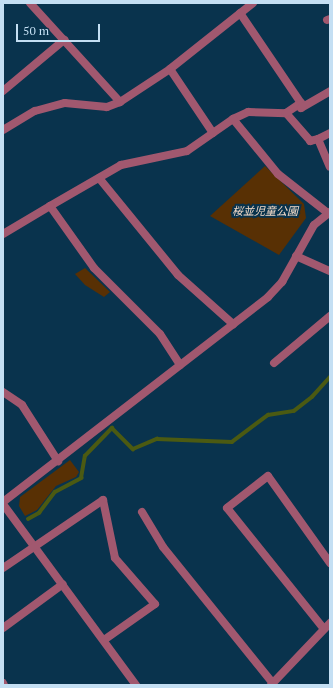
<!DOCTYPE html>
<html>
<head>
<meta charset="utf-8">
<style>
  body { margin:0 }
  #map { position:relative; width:333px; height:688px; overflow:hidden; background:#09334d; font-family:"PT Serif","Noto Sans JP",serif }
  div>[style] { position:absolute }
  .green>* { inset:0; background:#583004 }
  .stream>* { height:3.5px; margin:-1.75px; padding:0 1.75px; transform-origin:1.75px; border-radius:1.75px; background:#4b5a12 }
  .street>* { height:8px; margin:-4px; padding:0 4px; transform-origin:4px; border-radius:4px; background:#a1586f }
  span { translate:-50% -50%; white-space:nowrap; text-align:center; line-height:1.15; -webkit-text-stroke:4px #09334d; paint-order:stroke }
  .park-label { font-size:11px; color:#f5dcc9; font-style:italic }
  .frame { position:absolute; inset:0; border:4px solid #c4dff3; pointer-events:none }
  .scale { position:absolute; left:16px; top:24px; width:84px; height:18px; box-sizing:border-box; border:2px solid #c4dff3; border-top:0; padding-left:5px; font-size:12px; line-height:14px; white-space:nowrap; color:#c4dff3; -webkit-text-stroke:3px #09334d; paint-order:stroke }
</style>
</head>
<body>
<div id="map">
  <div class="green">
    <div style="clip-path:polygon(265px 166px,304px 204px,306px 218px,279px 255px,210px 216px)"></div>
    <div style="clip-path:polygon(85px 268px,110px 292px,104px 297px,85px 285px,75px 274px)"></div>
    <div style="clip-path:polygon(70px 460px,79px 472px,76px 477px,56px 486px,37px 510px,25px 516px,19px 506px,20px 497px)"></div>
  </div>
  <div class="stream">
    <div style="left:28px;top:519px;width:13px;rotate:-29deg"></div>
    <div style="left:39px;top:513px;width:26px;rotate:-53deg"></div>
    <div style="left:55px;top:492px;width:30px;rotate:-28deg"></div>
    <div style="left:81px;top:478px;width:22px;rotate:-80deg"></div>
    <div style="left:85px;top:456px;width:39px;rotate:-46deg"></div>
    <div style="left:112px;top:428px;width:30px;rotate:45deg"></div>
    <div style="left:133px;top:449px;width:26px;rotate:-23deg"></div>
    <div style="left:157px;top:439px;width:75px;rotate:2.3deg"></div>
    <div style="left:232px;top:442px;width:45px;rotate:-36.9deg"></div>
    <div style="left:268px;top:415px;width:26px;rotate:-9deg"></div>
    <div style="left:294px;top:411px;width:23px;rotate:-38deg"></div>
    <div style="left:312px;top:397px;width:27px;rotate:-48deg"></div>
  </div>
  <div class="street">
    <div style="left:30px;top:3px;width:134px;rotate:47.7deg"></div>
    <div style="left:240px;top:13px;width:109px;rotate:55.9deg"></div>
    <div style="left:327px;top:20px;width:3px;rotate:-18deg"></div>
    <div style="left:170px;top:69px;width:77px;rotate:56.1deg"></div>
    <div style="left:3px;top:91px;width:80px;rotate:-39.9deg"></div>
    <div style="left:286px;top:113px;width:37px;rotate:49deg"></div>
    <div style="left:310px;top:141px;width:8px;rotate:-14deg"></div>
    <div style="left:233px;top:119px;width:17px;rotate:-25deg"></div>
    <div style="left:248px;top:112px;width:38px;rotate:2deg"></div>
    <div style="left:286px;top:113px;width:18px;rotate:-34deg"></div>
    <div style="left:301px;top:103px;width:5px;rotate:90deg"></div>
    <div style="left:301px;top:108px;width:34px;rotate:-30deg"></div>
    <div style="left:3px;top:130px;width:37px;rotate:-31deg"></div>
    <div style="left:35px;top:111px;width:31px;rotate:-15deg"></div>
    <div style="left:65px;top:103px;width:42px;rotate:5.4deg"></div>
    <div style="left:107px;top:107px;width:14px;rotate:-21deg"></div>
    <div style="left:120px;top:102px;width:60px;rotate:-33.4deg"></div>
    <div style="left:170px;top:69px;width:106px;rotate:-38.5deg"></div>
    <div style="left:330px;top:133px;width:13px;rotate:153deg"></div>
    <div style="left:318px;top:139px;width:30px;rotate:67deg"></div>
    <div style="left:99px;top:178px;width:125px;rotate:50.8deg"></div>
    <div style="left:178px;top:275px;width:74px;rotate:41.7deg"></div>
    <div style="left:50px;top:206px;width:82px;rotate:-30deg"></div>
    <div style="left:121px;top:165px;width:67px;rotate:-12deg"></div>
    <div style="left:187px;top:151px;width:56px;rotate:-34.8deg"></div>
    <div style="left:233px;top:119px;width:71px;rotate:50.7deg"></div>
    <div style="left:278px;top:174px;width:63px;rotate:38deg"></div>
    <div style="left:3px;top:234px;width:55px;rotate:-30.8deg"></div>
    <div style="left:50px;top:206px;width:76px;rotate:54.6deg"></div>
    <div style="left:94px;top:268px;width:93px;rotate:45deg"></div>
    <div style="left:160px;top:334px;width:37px;rotate:57deg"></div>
    <div style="left:296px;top:256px;width:37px;rotate:24deg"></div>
    <div style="left:274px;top:363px;width:73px;rotate:-40deg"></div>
    <div style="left:3px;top:392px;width:23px;rotate:34deg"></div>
    <div style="left:22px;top:405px;width:67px;rotate:57.3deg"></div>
    <div style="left:3px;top:502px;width:335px;rotate:-37.7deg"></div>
    <div style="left:268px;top:297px;width:21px;rotate:-47deg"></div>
    <div style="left:282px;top:282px;width:65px;rotate:-60.7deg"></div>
    <div style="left:314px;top:225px;width:21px;rotate:-39deg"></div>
    <div style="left:3px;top:504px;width:225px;rotate:53.7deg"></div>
    <div style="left:142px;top:512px;width:41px;rotate:59deg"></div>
    <div style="left:163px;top:547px;width:174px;rotate:51.1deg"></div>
    <div style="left:3px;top:568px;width:121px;rotate:-34.2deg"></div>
    <div style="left:103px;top:500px;width:59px;rotate:78.3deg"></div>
    <div style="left:115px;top:558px;width:61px;rotate:49deg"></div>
    <div style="left:155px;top:604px;width:62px;rotate:144.8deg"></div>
    <div style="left:3px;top:628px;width:74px;rotate:-36.3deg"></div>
    <div style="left:324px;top:629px;width:155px;rotate:-128.7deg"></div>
    <div style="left:227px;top:508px;width:52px;rotate:-38deg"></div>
    <div style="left:268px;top:476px;width:107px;rotate:54.5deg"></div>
    <div style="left:3px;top:683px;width:2px;rotate:63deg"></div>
    <div style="left:271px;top:685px;width:86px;rotate:-46.4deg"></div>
  </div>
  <div class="park-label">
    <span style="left:265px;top:211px">桜並児童公園</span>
  </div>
  <div class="frame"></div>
  <div class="scale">50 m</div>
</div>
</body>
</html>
